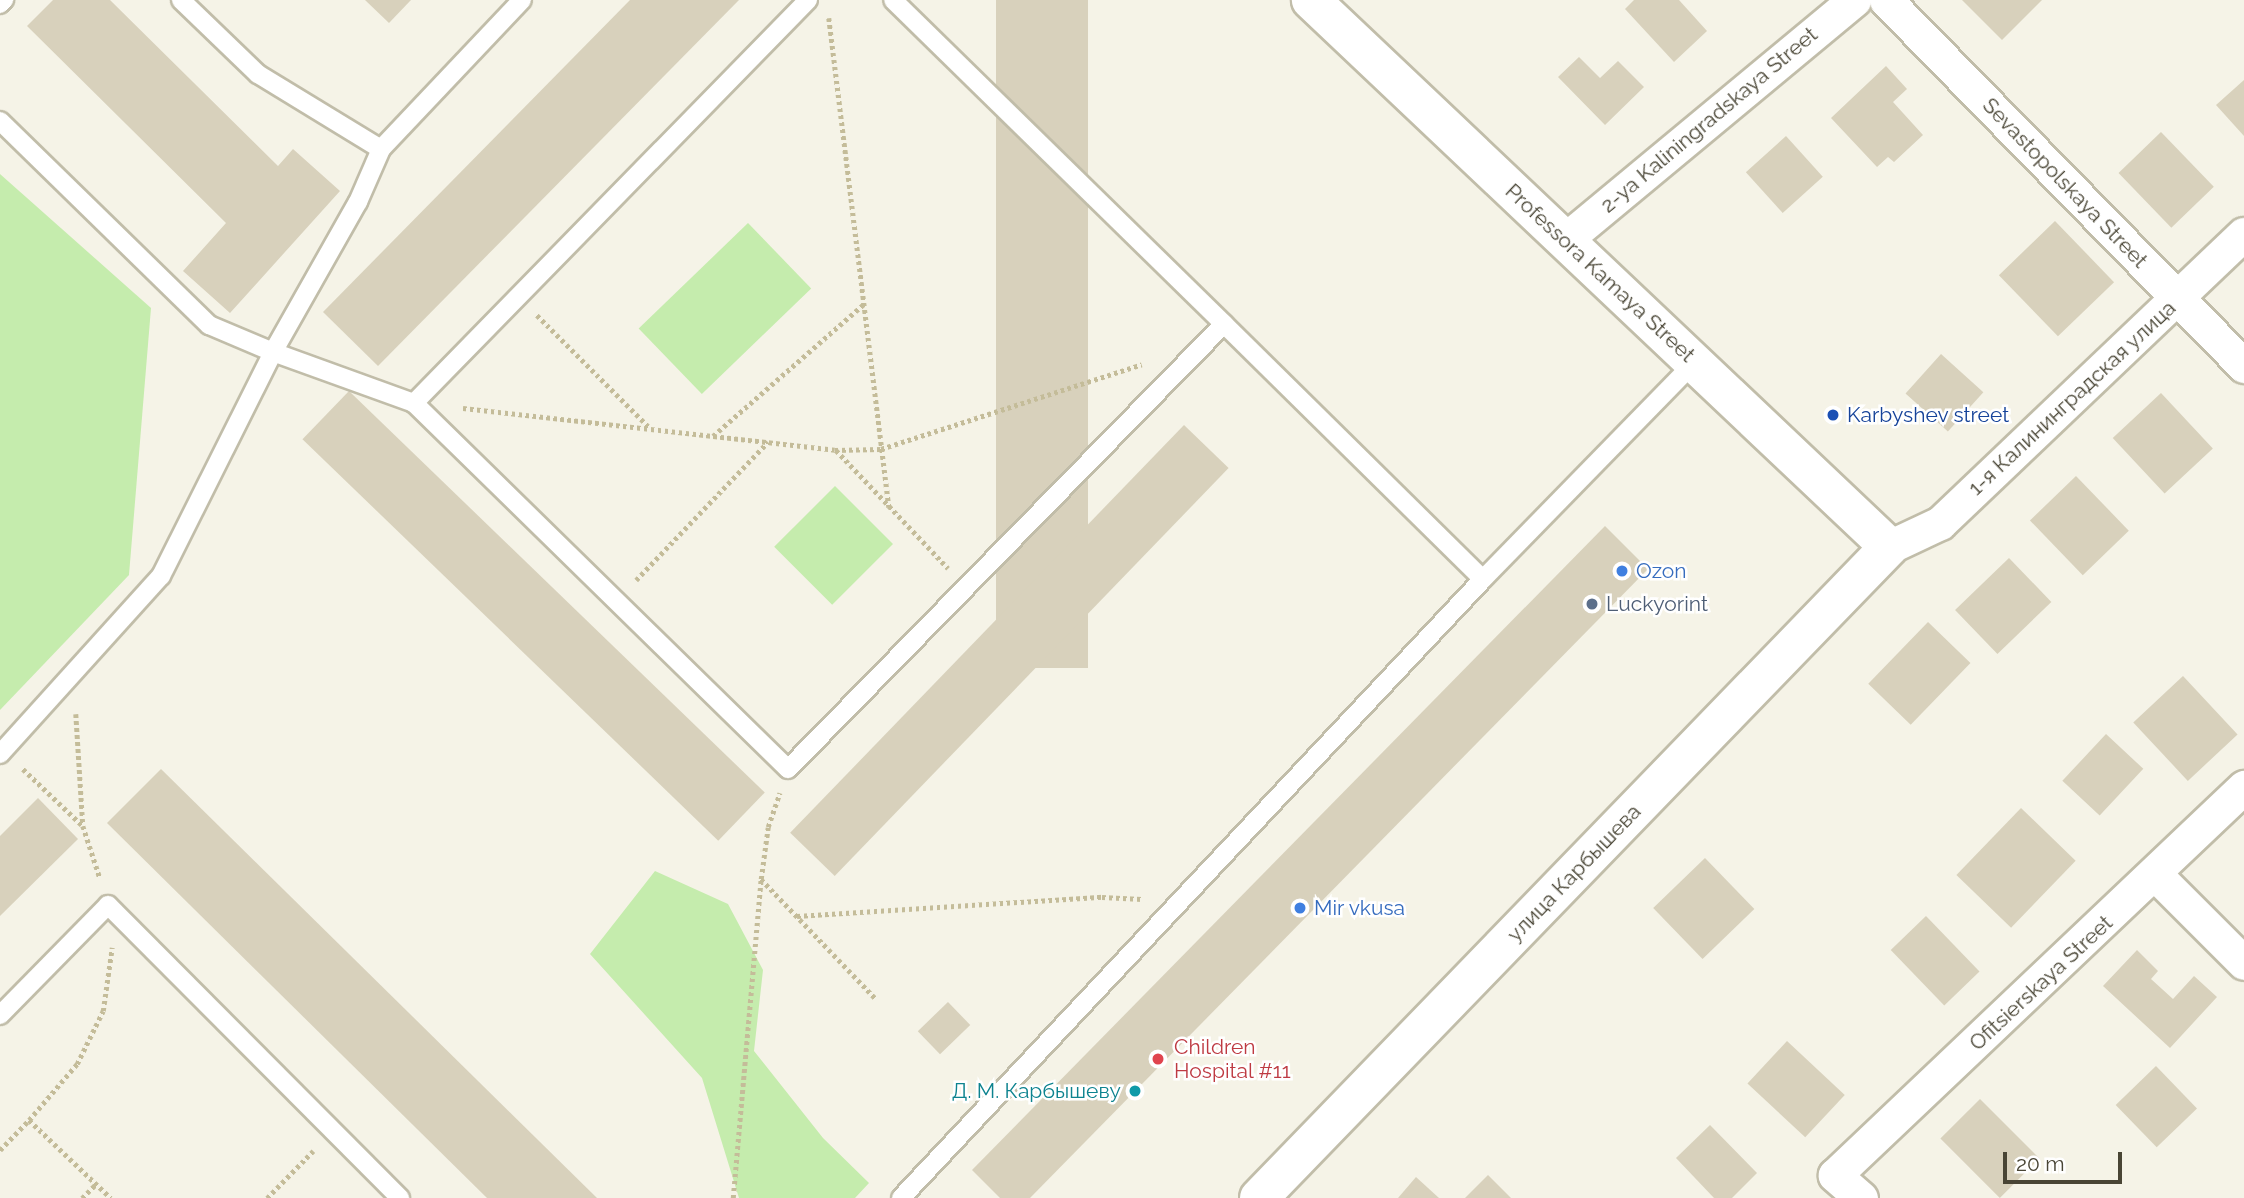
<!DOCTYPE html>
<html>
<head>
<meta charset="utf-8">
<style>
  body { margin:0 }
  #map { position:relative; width:2244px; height:1198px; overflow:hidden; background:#f5f3e7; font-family:Raleway,sans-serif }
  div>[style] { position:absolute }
  .green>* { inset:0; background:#c5ecad; transform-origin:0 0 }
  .building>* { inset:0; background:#d8d1bc; transform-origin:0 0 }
  .path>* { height:4.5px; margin-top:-2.25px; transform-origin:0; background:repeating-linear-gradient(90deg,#c4bc99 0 3.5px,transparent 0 7px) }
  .roads { filter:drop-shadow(2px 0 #c1bda9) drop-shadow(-2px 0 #c1bda9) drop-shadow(0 2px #c1bda9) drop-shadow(0 -2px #c1bda9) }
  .service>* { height:18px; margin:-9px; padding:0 9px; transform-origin:9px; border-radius:9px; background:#fff }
  .minor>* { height:33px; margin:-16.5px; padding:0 16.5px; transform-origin:16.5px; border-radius:16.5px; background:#fff }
  .tertiary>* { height:38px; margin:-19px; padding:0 19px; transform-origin:19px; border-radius:19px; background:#fff }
  .dots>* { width:19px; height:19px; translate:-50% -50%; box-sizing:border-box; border:4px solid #fff; border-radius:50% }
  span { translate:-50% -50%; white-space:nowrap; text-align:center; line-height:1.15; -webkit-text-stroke:5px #fff; paint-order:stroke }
  .street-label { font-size:21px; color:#494535 }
  .transit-label { font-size:21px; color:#164399 }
  .left { translate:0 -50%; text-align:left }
  .shop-label { font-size:21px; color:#366cbe }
  .service-label { font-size:21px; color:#4e5e75 }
  .health-label { font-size:21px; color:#be3a42 }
  .culture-label { font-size:21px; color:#0d838f }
  .right { translate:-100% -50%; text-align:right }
  .scale { position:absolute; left:2003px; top:1152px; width:119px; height:32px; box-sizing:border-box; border:4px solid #494535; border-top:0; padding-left:9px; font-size:21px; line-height:24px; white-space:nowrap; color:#494535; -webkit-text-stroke:5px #fff; paint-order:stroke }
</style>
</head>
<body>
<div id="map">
  <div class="green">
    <div style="clip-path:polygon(0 174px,151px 308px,129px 575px,0 710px)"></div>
    <div style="left:748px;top:223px;width:91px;height:152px;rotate:46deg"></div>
    <div style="left:835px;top:486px;width:82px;height:86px;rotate:45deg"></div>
    <div style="clip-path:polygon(655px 871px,728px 904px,763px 970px,754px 1051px,823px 1138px,869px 1183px,855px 1198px,739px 1198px,702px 1078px,590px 954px)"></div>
  </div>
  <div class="building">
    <div style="clip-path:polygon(53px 0,110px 0,278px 166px,293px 149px,340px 191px,230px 313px,183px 271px,226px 223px,27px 26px)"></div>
    <div style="clip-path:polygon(365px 0,411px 0,389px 23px)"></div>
    <div style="clip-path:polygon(630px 0,739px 0,378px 366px,323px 312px)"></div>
    <div style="left:996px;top:0;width:92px;height:668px"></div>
    <div style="clip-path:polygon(1634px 0,1679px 0,1707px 31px,1674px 62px,1625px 9px)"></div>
    <div style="clip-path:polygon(1962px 0,2042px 0,2002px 40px)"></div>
    <div style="clip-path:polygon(1579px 57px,1600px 78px,1618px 61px,1644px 87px,1605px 125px,1558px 77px)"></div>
    <div style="clip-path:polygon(1886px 66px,1907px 89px,1893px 102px,1923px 135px,1894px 162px,1888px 157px,1877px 167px,1831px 118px)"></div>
    <div style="clip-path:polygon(2244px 80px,2244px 136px,2216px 105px)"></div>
    <div style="left:2161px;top:132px;width:76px;height:59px;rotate:46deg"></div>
    <div style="left:1786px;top:136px;width:55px;height:54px;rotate:48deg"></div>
    <div style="left:2055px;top:221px;width:85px;height:78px;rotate:46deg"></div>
    <div style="left:1941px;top:354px;width:57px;height:53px;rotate:42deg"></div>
    <div style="left:349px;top:391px;width:578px;height:67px;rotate:44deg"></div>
    <div style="left:2161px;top:393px;width:76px;height:66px;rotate:47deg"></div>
    <div style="left:1184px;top:425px;width:62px;height:567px;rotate:44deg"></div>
    <div style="left:2076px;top:476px;width:76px;height:64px;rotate:46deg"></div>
    <div style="clip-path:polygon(1605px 526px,1648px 569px,1030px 1198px,1000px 1198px,972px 1170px)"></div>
    <div style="left:2009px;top:558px;width:61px;height:75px;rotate:46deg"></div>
    <div style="left:1928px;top:622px;width:59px;height:86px;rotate:44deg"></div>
    <div style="left:2183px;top:676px;width:80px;height:68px;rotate:47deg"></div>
    <div style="left:2106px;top:734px;width:51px;height:64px;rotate:43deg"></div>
    <div style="clip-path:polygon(161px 769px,597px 1198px,487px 1198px,270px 984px,107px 823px)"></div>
    <div style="clip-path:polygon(38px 798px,78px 839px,0 916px,0 836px)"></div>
    <div style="left:2021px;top:808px;width:76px;height:93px;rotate:44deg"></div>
    <div style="left:1705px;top:858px;width:71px;height:72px;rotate:46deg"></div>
    <div style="left:1926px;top:916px;width:77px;height:49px;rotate:46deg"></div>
    <div style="clip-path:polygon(2137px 950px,2158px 971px,2151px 979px,2173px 999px,2194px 976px,2217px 997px,2170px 1048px,2103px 986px)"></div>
    <div style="left:948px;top:1002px;width:32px;height:42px;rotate:46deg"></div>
    <div style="left:1787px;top:1041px;width:79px;height:58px;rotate:43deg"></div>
    <div style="left:2156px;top:1066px;width:59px;height:56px;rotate:46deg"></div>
    <div style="left:1980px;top:1099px;width:84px;height:56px;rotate:45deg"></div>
    <div style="clip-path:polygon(1710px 1125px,1757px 1173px,1732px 1198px,1714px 1198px,1676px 1158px)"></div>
    <div style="clip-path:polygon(1488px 1175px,1511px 1198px,1465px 1198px)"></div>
    <div style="clip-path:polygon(1416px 1177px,1439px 1198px,1398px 1198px)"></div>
  </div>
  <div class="path">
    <div style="left:829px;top:18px;width:493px;rotate:83deg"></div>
    <div style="left:537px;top:315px;width:160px;rotate:45deg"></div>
    <div style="left:463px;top:408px;width:374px;rotate:6.4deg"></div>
    <div style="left:835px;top:450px;width:46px;rotate:-1.2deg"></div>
    <div style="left:881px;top:449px;width:274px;rotate:-18deg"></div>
    <div style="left:713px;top:436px;width:201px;rotate:-41.2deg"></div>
    <div style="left:836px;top:450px;width:163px;rotate:46.5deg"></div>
    <div style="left:636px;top:580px;width:191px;rotate:-46.3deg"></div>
    <div style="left:76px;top:714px;width:112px;rotate:86.4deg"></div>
    <div style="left:83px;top:826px;width:55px;rotate:71.9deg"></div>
    <div style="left:23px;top:769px;width:83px;rotate:43.5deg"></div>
    <div style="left:761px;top:879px;width:166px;rotate:46.2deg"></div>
    <div style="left:797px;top:916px;width:306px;rotate:-3.6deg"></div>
    <div style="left:1102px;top:897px;width:40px;rotate:2.9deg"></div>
    <div style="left:29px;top:1120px;width:74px;rotate:-49.4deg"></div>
    <div style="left:77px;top:1064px;width:59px;rotate:-63.9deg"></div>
    <div style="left:103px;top:1011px;width:64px;rotate:-81.9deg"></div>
    <div style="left:0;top:1150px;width:42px;rotate:-46deg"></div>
    <div style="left:29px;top:1120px;width:113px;rotate:43.6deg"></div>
    <div style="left:82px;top:1198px;width:20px;rotate:-45deg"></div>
    <div style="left:267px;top:1198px;width:66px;rotate:-45.6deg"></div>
    <div style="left:733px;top:1198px;width:320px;rotate:-85deg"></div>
    <div style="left:761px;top:879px;width:52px;rotate:-82.3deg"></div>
    <div style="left:768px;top:827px;width:36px;rotate:-71deg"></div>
  </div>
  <div class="roads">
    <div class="service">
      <div style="left:181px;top:0;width:107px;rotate:43.9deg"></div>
      <div style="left:258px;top:74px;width:144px;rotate:31.4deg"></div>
      <div style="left:808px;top:0;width:564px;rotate:134.35deg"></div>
      <div style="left:414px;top:403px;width:523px;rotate:44.38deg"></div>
      <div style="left:788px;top:769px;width:623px;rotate:-45.59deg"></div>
      <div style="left:1224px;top:324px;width:463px;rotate:-135.6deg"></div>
      <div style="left:0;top:4px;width:6px;rotate:-45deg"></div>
      <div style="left:0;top:121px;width:292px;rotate:44.3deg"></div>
      <div style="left:209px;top:325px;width:69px;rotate:22.9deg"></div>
      <div style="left:273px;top:352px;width:172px;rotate:-60.5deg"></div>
      <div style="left:358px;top:202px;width:58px;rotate:-66.5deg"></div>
      <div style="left:381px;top:149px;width:205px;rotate:-46.6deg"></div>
      <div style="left:1224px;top:324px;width:363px;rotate:44.6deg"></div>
      <div style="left:0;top:754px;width:240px;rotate:-47.9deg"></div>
      <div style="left:161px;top:576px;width:250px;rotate:-63.4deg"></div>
      <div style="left:273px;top:352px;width:150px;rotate:19.9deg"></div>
      <div style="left:0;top:1015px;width:154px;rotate:-45.5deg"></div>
      <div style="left:108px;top:905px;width:414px;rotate:45.1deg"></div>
      <div style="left:901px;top:1198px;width:850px;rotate:-46.76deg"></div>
      <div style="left:1483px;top:579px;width:303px;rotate:-45.7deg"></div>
    </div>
    <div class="minor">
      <div style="left:1886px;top:0;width:512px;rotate:45.63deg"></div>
      <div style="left:1565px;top:240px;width:376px;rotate:-39.7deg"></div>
      <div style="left:1889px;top:547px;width:56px;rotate:-25.2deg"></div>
      <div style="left:1940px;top:523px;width:419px;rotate:-43.6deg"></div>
      <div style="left:2156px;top:875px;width:124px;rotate:45deg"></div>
      <div style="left:1861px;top:1198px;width:35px;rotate:-139deg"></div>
      <div style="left:1835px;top:1175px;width:564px;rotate:-43.49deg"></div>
    </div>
    <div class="tertiary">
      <div style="left:1259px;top:1198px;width:906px;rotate:-45.94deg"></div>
      <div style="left:1889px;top:547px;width:796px;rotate:-136.58deg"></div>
    </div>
  </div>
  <div class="dots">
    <div style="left:1833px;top:415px;background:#1a4fb4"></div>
    <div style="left:1622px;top:571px;background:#3f7fe0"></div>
    <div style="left:1592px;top:604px;background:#5c6f8a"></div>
    <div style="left:1300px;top:908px;background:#3f7fe0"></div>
    <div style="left:1158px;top:1059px;background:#e0444e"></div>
    <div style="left:1135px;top:1091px;background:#0f9aa8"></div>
  </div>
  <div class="street-label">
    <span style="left:1709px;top:120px;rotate:-40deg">2-ya Kaliningradskaya Street</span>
    <span style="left:2065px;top:183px;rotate:46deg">Sevastopolskaya Street</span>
    <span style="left:1600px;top:273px;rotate:43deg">Professora Kamaya Street</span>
    <span style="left:2072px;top:398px;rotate:-43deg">1-я Калининградская улица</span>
    <span style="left:1574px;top:873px;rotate:-46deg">улица Карбышева</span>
    <span style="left:2041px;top:983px;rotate:-43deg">Ofitsierskaya Street</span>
  </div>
  <div class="transit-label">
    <span class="left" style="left:1847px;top:415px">Karbyshev street</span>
  </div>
  <div class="shop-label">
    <span class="left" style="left:1636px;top:571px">Ozon</span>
    <span class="left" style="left:1314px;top:908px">Mir vkusa</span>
  </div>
  <div class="service-label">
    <span class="left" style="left:1606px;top:604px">Luckyorint</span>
  </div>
  <div class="health-label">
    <span class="left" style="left:1174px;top:1059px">Children<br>Hospital #11</span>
  </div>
  <div class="culture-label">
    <span class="right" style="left:1121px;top:1091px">Д. М. Карбышеву</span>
  </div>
  <div class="scale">20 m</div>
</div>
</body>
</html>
